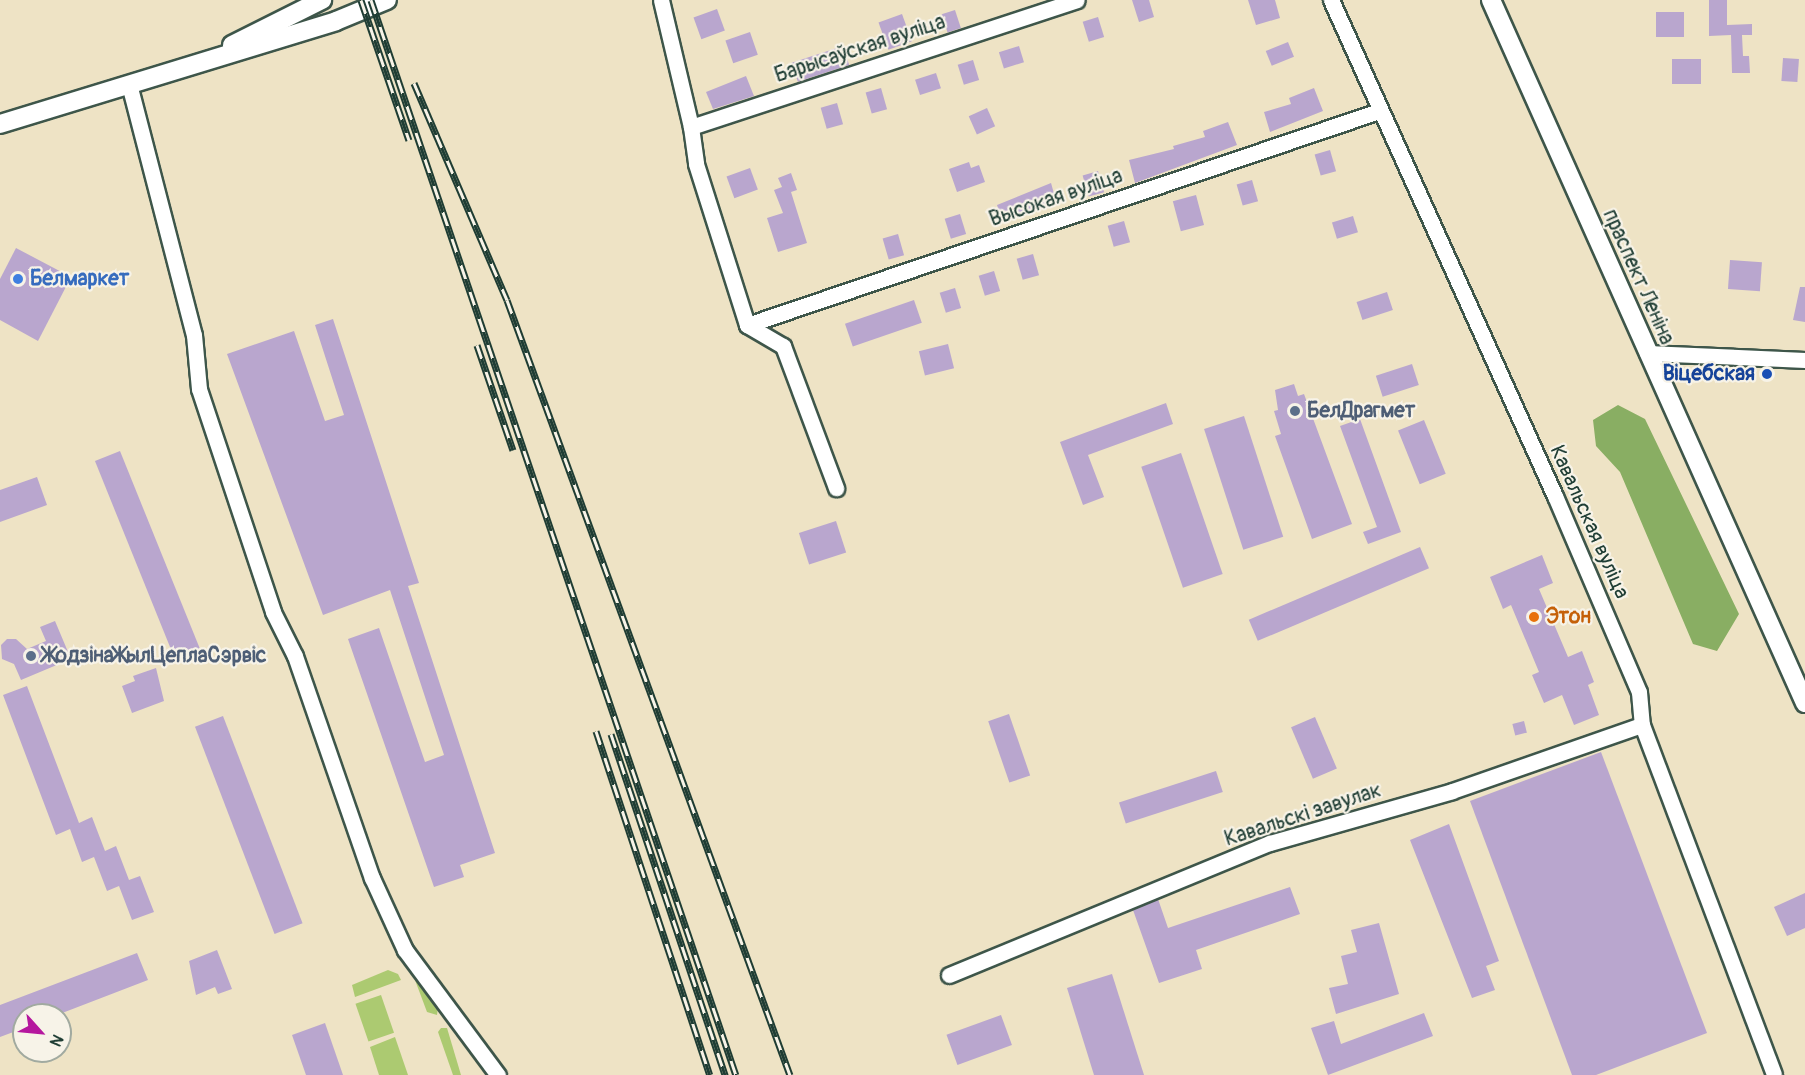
<!DOCTYPE html>
<html>
<head>
<meta charset="utf-8">
<style>
  body { margin:0 }
  #map { position:relative; width:1805px; height:1075px; overflow:hidden; background:#eee3c5; font-family:Pangolin,sans-serif }
  div>[style] { position:absolute }
  .green>* { inset:0; background:#acca71; transform-origin:0 0 }
  .forest>* { inset:0; background:#89ae63 }
  .building>* { inset:0; background:#b9a6ce; transform-origin:0 0 }
  .roads { filter:drop-shadow(2px 0 #3e564a) drop-shadow(-2px 0 #3e564a) drop-shadow(0 2px #3e564a) drop-shadow(0 -2px #3e564a) }
  .minor>* { height:15px; margin:-7.5px; padding:0 7.5px; transform-origin:7.5px; border-radius:7.5px; background:#fff }
  .major>* { height:18px; margin:-9px; padding:0 9px; transform-origin:9px; border-radius:9px; background:#fff }
  .rail>* { height:7px; margin-top:-3.5px; transform-origin:0; background:repeating-linear-gradient(90deg,#f7f3e8 0 14px,#1f3d34 0 28px); box-sizing:border-box; border-block:2px solid #1f3d34 }
  .dots>* { width:16px; height:16px; translate:-50% -50%; box-sizing:border-box; border:3px solid #f7f3e8; border-radius:50% }
  span { translate:-50% -50%; white-space:nowrap; text-align:center; line-height:1.15; -webkit-text-stroke:4.5px #f7f3e8; paint-order:stroke }
  .street-label { font-size:21px; color:#1f3d34 }
  .shop-label { font-size:21px; color:#366cbe; font-weight:700 }
  .left { translate:0 -50%; text-align:left }
  .transit-label { font-size:21px; color:#164399; font-weight:700 }
  .right { translate:-100% -50%; text-align:right }
  .service-label { font-size:21px; color:#4e5e75; font-weight:700 }
  .food-label { font-size:21px; color:#c56008; font-weight:700 }
  .north { position:absolute; left:12px; top:1003px; width:60px; height:60px; box-sizing:border-box; background:#f7f3e8; border:2px solid #a1aaa0; border-radius:50%; rotate:117deg; font-size:16px; font-weight:700; line-height:24px; text-align:center; color:#1f3d34 }
  .north::after { content:''; display:block; margin:auto; width:21px; height:27px; background:#b5179e; clip-path:polygon(50% 0,100% 100%,50% 72%,0 100%) }
</style>
</head>
<body>
<div id="map">
  <div class="green">
    <div style="clip-path:polygon(388px 970px,398px 974px,401px 980px,355px 997px,352px 985px)"></div>
    <div style="clip-path:polygon(415px 980px,438px 1007px,437px 1015px,427px 1012px)"></div>
    <div style="left:381px;top:995px;width:40px;height:27px;rotate:71deg"></div>
    <div style="clip-path:polygon(441px 1028px,447px 1028px,461px 1075px,453px 1075px,438px 1032px)"></div>
    <div style="clip-path:polygon(395px 1037px,408px 1075px,379px 1075px,370px 1047px)"></div>
  </div>
  <div class="forest">
    <div style="clip-path:polygon(1618px 405px,1645px 419px,1739px 614px,1717px 651px,1693px 644px,1620px 472px,1596px 446px,1593px 420px)"></div>
  </div>
  <div class="building">
    <div style="clip-path:polygon(1132px 0,1149px 0,1154px 17px,1139px 22px)"></div>
    <div style="clip-path:polygon(1248px 0,1275px 0,1280px 18px,1256px 25px)"></div>
    <div style="clip-path:polygon(1709px 0,1727px 0,1727px 25px,1752px 24px,1752px 35px,1742px 35px,1743px 56px,1749px 56px,1750px 73px,1732px 73px,1731px 35px,1709px 36px)"></div>
    <div style="left:717px;top:9px;width:23px;height:25px;rotate:70deg"></div>
    <div style="left:955px;top:10px;width:19px;height:14px;rotate:72deg"></div>
    <div style="left:1656px;top:12px;width:28px;height:25px"></div>
    <div style="left:902px;top:14px;width:29px;height:25px;rotate:70deg"></div>
    <div style="left:1098px;top:17px;width:21px;height:16px;rotate:73deg"></div>
    <div style="left:750px;top:32px;width:24px;height:26px;rotate:71deg"></div>
    <div style="left:1288px;top:42px;width:16px;height:24px;rotate:68deg"></div>
    <div style="left:843px;top:46px;width:20px;height:54px;rotate:72deg"></div>
    <div style="left:1019px;top:46px;width:17px;height:21px;rotate:73deg"></div>
    <div style="left:1783px;top:58px;width:16px;height:23px;rotate:4deg"></div>
    <div style="left:1672px;top:59px;width:29px;height:25px"></div>
    <div style="left:973px;top:60px;width:21px;height:16px;rotate:73deg"></div>
    <div style="left:936px;top:73px;width:16px;height:22px;rotate:72deg"></div>
    <div style="clip-path:polygon(746px 76px,754px 96px,713px 109px,706px 92px)"></div>
    <div style="left:881px;top:88px;width:22px;height:16px;rotate:74deg"></div>
    <div style="clip-path:polygon(1314px 88px,1323px 111px,1270px 132px,1264px 112px,1291px 104px,1289px 98px)"></div>
    <div style="left:837px;top:103px;width:22px;height:17px;rotate:74deg"></div>
    <div style="left:987px;top:108px;width:20px;height:20px;rotate:66deg"></div>
    <div style="clip-path:polygon(1228px 122px,1237px 145px,1135px 183px,1129px 160px,1174px 149px,1173px 146px,1205px 137px,1203px 131px)"></div>
    <div style="left:1330px;top:150px;width:22px;height:16px;rotate:74deg"></div>
    <div style="clip-path:polygon(969px 162px,971px 168px,979px 165px,985px 182px,957px 192px,949px 169px)"></div>
    <div style="left:750px;top:168px;width:23px;height:25px;rotate:70deg"></div>
    <div style="left:1098px;top:171px;width:22px;height:16px;rotate:74deg"></div>
    <div style="clip-path:polygon(791px 173px,797px 190px,791px 192px,807px 243px,778px 252px,767px 218px,783px 213px,774px 190px,782px 187px,778px 178px)"></div>
    <div style="left:1252px;top:180px;width:22px;height:16px;rotate:74deg"></div>
    <div style="clip-path:polygon(1051px 183px,1057px 204px,1002px 220px,997px 205px)"></div>
    <div style="left:1196px;top:195px;width:31px;height:24px;rotate:75deg"></div>
    <div style="left:960px;top:214px;width:21px;height:16px;rotate:73deg"></div>
    <div style="left:1353px;top:216px;width:17px;height:22px;rotate:73deg"></div>
    <div style="left:1124px;top:221px;width:22px;height:17px;rotate:74deg"></div>
    <div style="left:898px;top:234px;width:22px;height:16px;rotate:74deg"></div>
    <div style="clip-path:polygon(16px 248px,71px 277px,38px 341px,0 320px,0 279px)"></div>
    <div style="left:1033px;top:254px;width:22px;height:17px;rotate:74deg"></div>
    <div style="left:1730px;top:260px;width:32px;height:29px;rotate:4deg"></div>
    <div style="left:994px;top:271px;width:21px;height:16px;rotate:73deg"></div>
    <div style="clip-path:polygon(1800px 287px,1805px 287px,1805px 322px,1793px 320px)"></div>
    <div style="left:955px;top:288px;width:21px;height:16px;rotate:73deg"></div>
    <div style="left:1387px;top:292px;width:19px;height:32px;rotate:72deg"></div>
    <div style="left:914px;top:300px;width:24px;height:73px;rotate:71deg"></div>
    <div style="clip-path:polygon(333px 319px,419px 583px,408px 586px,495px 853px,460px 865px,464px 877px,434px 887px,348px 639px,379px 628px,425px 762px,444px 755px,390px 590px,323px 615px,227px 354px,294px 331px,325px 421px,344px 415px,315px 325px)"></div>
    <div style="left:948px;top:344px;width:25px;height:30px;rotate:76deg"></div>
    <div style="left:1412px;top:364px;width:22px;height:38px;rotate:72deg"></div>
    <div style="clip-path:polygon(1294px 384px,1298px 396px,1304px 394px,1352px 524px,1312px 539px,1275px 436px,1281px 434px,1274px 411px,1278px 410px,1275px 390px)"></div>
    <div style="clip-path:polygon(1166px 403px,1173px 424px,1088px 455px,1104px 497px,1083px 505px,1060px 442px)"></div>
    <div style="left:1244px;top:416px;width:127px;height:42px;rotate:72deg"></div>
    <div style="clip-path:polygon(1360px 419px,1401px 532px,1368px 544px,1363px 532px,1377px 527px,1340px 426px)"></div>
    <div style="left:1424px;top:420px;width:58px;height:28px;rotate:68deg"></div>
    <div style="left:120px;top:451px;width:219px;height:27px;rotate:68deg"></div>
    <div style="left:1181px;top:453px;width:128px;height:42px;rotate:71deg"></div>
    <div style="clip-path:polygon(37px 477px,47px 505px,0 522px,0 490px)"></div>
    <div style="left:836px;top:521px;width:33px;height:39px;rotate:72deg"></div>
    <div style="left:1420px;top:547px;width:23px;height:186px;rotate:67deg"></div>
    <div style="clip-path:polygon(1542px 555px,1553px 583px,1539px 589px,1568px 657px,1582px 651px,1594px 682px,1588px 685px,1599px 715px,1574px 725px,1562px 695px,1544px 703px,1532px 675px,1539px 672px,1511px 605px,1503px 609px,1490px 577px)"></div>
    <div style="clip-path:polygon(55px 621px,71px 659px,21px 680px,14px 664px,2px 659px,1px 645px,7px 639px,16px 639px,27px 649px,46px 641px,40px 627px)"></div>
    <div style="clip-path:polygon(156px 668px,164px 701px,132px 713px,122px 686px,135px 681px,133px 676px)"></div>
    <div style="clip-path:polygon(27px 686px,79px 823px,92px 817px,105px 851px,116px 846px,129px 880px,140px 876px,154px 912px,132px 920px,119px 886px,107px 891px,94px 857px,82px 862px,70px 829px,56px 835px,3px 695px)"></div>
    <div style="left:1009px;top:714px;width:65px;height:22px;rotate:71deg"></div>
    <div style="left:223px;top:716px;width:222px;height:30px;rotate:69deg"></div>
    <div style="left:1315px;top:717px;width:56px;height:26px;rotate:67deg"></div>
    <div style="left:1524px;top:721px;width:12px;height:12px;rotate:76deg"></div>
    <div style="clip-path:polygon(1601px 752px,1707px 1033px,1596px 1075px,1572px 1075px,1470px 801px)"></div>
    <div style="left:1216px;top:771px;width:22px;height:102px;rotate:72deg"></div>
    <div style="clip-path:polygon(1449px 824px,1499px 961px,1486px 966px,1495px 990px,1472px 998px,1410px 840px)"></div>
    <div style="clip-path:polygon(1290px 887px,1300px 914px,1196px 950px,1202px 969px,1159px 983px,1133px 910px,1158px 899px,1168px 928px)"></div>
    <div style="clip-path:polygon(1805px 893px,1805px 928px,1787px 936px,1774px 907px)"></div>
    <div style="clip-path:polygon(1379px 923px,1399px 994px,1336px 1014px,1329px 988px,1348px 984px,1341px 956px,1357px 952px,1351px 930px)"></div>
    <div style="clip-path:polygon(217px 950px,232px 989px,218px 994px,215px 987px,196px 995px,189px 961px)"></div>
    <div style="clip-path:polygon(137px 953px,148px 980px,57px 1015px,24px 1015px,24px 1028px,0 1037px,0 1005px)"></div>
    <div style="clip-path:polygon(1112px 974px,1144px 1075px,1094px 1075px,1067px 988px)"></div>
    <div style="clip-path:polygon(1424px 1013px,1433px 1036px,1328px 1075px,1311px 1028px,1334px 1021px,1341px 1044px)"></div>
    <div style="left:1001px;top:1015px;width:32px;height:58px;rotate:70deg"></div>
    <div style="clip-path:polygon(325px 1023px,343px 1075px,306px 1075px,292px 1035px)"></div>
  </div>
  <div class="roads">
    <div class="minor">
      <div style="left:661px;top:0;width:130px;rotate:76.7deg"></div>
      <div style="left:691px;top:127px;width:37px;rotate:82deg"></div>
      <div style="left:696px;top:164px;width:169px;rotate:72.4deg"></div>
      <div style="left:747px;top:325px;width:42px;rotate:30.3deg"></div>
      <div style="left:783px;top:346px;width:152px;rotate:69.5deg"></div>
      <div style="left:1331px;top:0;width:544px;rotate:65.7deg"></div>
      <div style="left:1555px;top:496px;width:213px;rotate:66.8deg"></div>
      <div style="left:1639px;top:692px;width:33px;rotate:85deg"></div>
      <div style="left:1642px;top:725px;width:373px;rotate:69.3deg"></div>
      <div style="left:129px;top:84px;width:259px;rotate:75.5deg"></div>
      <div style="left:194px;top:335px;width:54px;rotate:84.7deg"></div>
      <div style="left:199px;top:389px;width:235px;rotate:71.6deg"></div>
      <div style="left:273px;top:612px;width:49px;rotate:63.4deg"></div>
      <div style="left:295px;top:656px;width:235px;rotate:70.9deg"></div>
      <div style="left:372px;top:878px;width:79px;rotate:65.4deg"></div>
      <div style="left:405px;top:950px;width:156px;rotate:53.4deg"></div>
      <div style="left:691px;top:127px;width:406px;rotate:-18.2deg"></div>
      <div style="left:747px;top:325px;width:667px;rotate:-18.71deg"></div>
      <div style="left:1647px;top:353px;width:158px;rotate:2.5deg"></div>
      <div style="left:949px;top:975px;width:347px;rotate:-22.4deg"></div>
      <div style="left:1270px;top:843px;width:189px;rotate:-15.9deg"></div>
      <div style="left:1452px;top:791px;width:201px;rotate:-19.2deg"></div>
    </div>
    <div class="major">
      <div style="left:1491px;top:0;width:770px;rotate:65.93deg"></div>
      <div style="left:232px;top:45px;width:101px;rotate:-26.6deg"></div>
      <div style="left:0;top:124px;width:351px;rotate:-17deg"></div>
      <div style="left:336px;top:21px;width:55px;rotate:-22.4deg"></div>
    </div>
  </div>
  <div class="rail">
    <div style="left:361px;top:0;width:148px;rotate:71.1deg"></div>
    <div style="left:371px;top:0;width:1135px;rotate:71.25deg"></div>
    <div style="left:414px;top:83px;width:236px;rotate:66.8deg"></div>
    <div style="left:507px;top:300px;width:825px;rotate:69.94deg"></div>
    <div style="left:477px;top:345px;width:111px;rotate:71.1deg"></div>
    <div style="left:596px;top:731px;width:362px;rotate:71.7deg"></div>
    <div style="left:611px;top:734px;width:360px;rotate:71.5deg"></div>
  </div>
  <div class="dots">
    <div style="left:18px;top:279px;background:#3f7fe0"></div>
    <div style="left:1767px;top:374px;background:#1a4fb4"></div>
    <div style="left:1295px;top:411px;background:#5c6f8a"></div>
    <div style="left:1534px;top:617px;background:#e8710a"></div>
    <div style="left:31px;top:656px;background:#5c6f8a"></div>
  </div>
  <div class="street-label">
    <span style="left:860px;top:49px;rotate:-18deg">Барысаўская вуліца</span>
    <span style="left:1056px;top:198px;rotate:-19deg">Высокая вуліца</span>
    <span style="left:1638px;top:277px;rotate:66deg">праспект Леніна</span>
    <span style="left:1589px;top:522px;rotate:66deg">Кавальская вуліца</span>
    <span style="left:1303px;top:815px;rotate:-18deg">Кавальскі завулак</span>
  </div>
  <div class="shop-label">
    <span class="left" style="left:30px;top:279px">Белмаркет</span>
  </div>
  <div class="transit-label">
    <span class="right" style="left:1755px;top:374px">Віцебская</span>
  </div>
  <div class="service-label">
    <span class="left" style="left:1307px;top:411px">БелДрагмет</span>
    <span class="left" style="left:43px;top:656px">ЖодзінаЖылЦеплаСэрвіс</span>
  </div>
  <div class="food-label">
    <span class="left" style="left:1546px;top:617px">Этон</span>
  </div>
  <div class="north">N</div>
</div>
</body>
</html>
